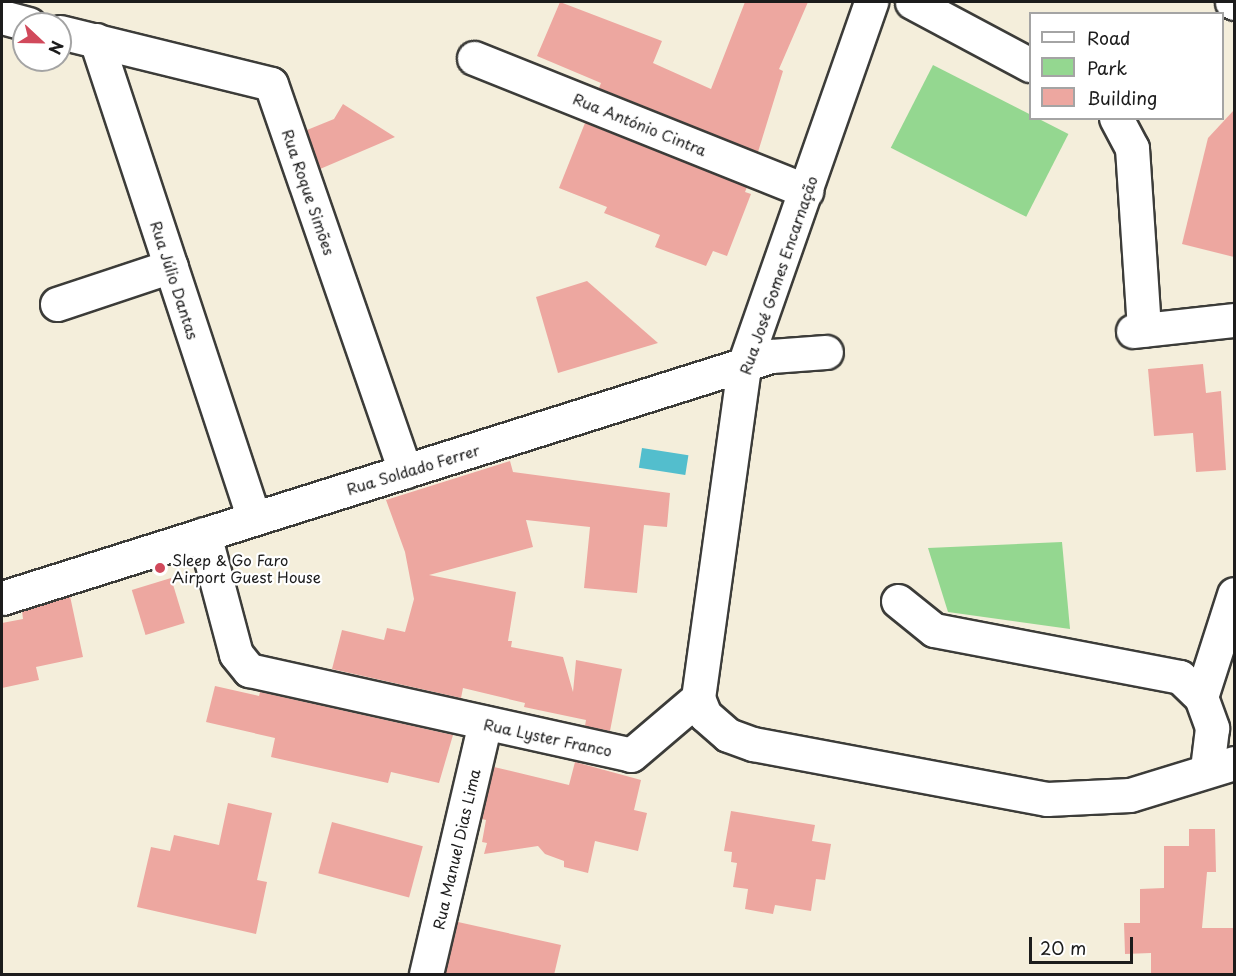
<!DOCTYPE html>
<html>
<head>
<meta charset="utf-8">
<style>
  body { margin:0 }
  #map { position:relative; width:1236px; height:976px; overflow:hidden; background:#f4eedb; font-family:"Playpen Sans",sans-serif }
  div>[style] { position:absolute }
  .green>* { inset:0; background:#94d790; transform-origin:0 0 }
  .water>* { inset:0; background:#53becd; transform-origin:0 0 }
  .building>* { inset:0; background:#eda7a0; transform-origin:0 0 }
  .roads { filter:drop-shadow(2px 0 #3c3c39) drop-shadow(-2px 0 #3c3c39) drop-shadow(0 2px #3c3c39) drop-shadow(0 -2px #3c3c39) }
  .minor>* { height:33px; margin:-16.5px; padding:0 16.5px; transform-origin:16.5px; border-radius:16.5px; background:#fff }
  .dots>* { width:16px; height:16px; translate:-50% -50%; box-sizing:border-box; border:3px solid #fff; border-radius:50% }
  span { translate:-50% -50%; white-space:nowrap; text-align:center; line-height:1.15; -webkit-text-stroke:4.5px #fff; paint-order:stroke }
  .street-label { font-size:15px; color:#1c1c1c }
  .poi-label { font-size:15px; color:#1c1c1c }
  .left { translate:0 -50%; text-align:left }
  .frame { position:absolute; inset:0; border:3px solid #1c1c1c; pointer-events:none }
  .legend { position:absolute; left:1029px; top:12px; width:195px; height:108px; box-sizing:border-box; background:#fff; border:2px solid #a4a4a4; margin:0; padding:8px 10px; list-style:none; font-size:18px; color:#1c1c1c }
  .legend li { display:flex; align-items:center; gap:12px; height:30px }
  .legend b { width:30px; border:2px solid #a4a4a4 }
  .north { position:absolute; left:12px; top:12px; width:60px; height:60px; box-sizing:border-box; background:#fff; border:2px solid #a4a4a4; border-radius:50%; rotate:112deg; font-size:16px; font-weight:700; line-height:24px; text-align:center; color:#1c1c1c }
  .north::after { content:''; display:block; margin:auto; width:21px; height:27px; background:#d1495b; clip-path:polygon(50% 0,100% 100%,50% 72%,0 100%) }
  .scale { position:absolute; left:1029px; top:937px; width:104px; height:27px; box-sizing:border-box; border:3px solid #1c1c1c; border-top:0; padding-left:8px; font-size:18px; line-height:21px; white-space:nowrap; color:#1c1c1c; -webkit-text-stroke:4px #fff; paint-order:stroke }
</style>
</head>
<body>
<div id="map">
  <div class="green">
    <div style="left:933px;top:65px;width:152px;height:93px;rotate:27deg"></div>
    <div style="clip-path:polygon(1062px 542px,1070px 629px,948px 612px,928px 548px)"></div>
  </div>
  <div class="water">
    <div style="left:642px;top:448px;width:47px;height:20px;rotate:9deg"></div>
  </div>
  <div class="building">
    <div style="clip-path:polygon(560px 2px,662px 41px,653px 63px,711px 89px,745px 2px,808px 2px,779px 69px,783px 71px,758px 152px,599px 88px,601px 83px,537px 56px)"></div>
    <div style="clip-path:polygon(343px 104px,395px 137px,320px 169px,307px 130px,334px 119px)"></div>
    <div style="clip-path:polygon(1234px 110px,1234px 257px,1182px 244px,1208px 138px)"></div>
    <div style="clip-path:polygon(585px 123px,747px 187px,745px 192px,751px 194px,727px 256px,713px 251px,706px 266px,655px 247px,660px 235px,604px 213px,607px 207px,559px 188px)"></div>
    <div style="clip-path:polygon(587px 281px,658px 343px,558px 373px,536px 297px)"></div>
    <div style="clip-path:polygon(1203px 364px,1206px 393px,1221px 391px,1226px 470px,1196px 472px,1193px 433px,1154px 436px,1148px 369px)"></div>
    <div style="clip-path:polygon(510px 461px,513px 472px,670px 493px,667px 527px,644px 525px,637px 593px,584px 588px,590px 527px,526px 520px,533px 547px,429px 575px,516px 592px,508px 641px,512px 641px,511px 647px,563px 657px,573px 692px,576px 660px,622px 669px,610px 731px,585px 726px,586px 720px,524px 707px,525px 703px,463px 688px,461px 698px,332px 669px,342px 630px,384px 640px,387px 628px,405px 632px,414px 599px,405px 552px,386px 500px)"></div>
    <div style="left:171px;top:578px;width:47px;height:41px;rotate:73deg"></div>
    <div style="clip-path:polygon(70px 596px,83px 657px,36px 667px,39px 680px,2px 688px,2px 623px,23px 619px,22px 611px)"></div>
    <div style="clip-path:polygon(215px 686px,259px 696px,260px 692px,453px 735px,439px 783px,391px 772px,388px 783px,271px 757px,275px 738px,206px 722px)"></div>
    <div style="clip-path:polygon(575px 762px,641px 780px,634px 810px,647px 813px,638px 851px,595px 841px,588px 873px,564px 867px,564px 861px,545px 854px,538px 846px,484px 854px,487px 843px,482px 842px,486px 820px,482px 819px,494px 767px,569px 785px)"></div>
    <div style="clip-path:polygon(228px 803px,272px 813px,257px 880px,267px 882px,256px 934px,137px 907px,151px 847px,170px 851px,174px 835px,219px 845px)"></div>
    <div style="clip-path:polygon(731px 811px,815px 825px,812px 841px,831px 844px,825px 880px,816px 879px,811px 911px,775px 905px,773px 914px,745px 909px,748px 889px,733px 887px,737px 863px,731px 862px,732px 852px,724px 851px)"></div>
    <div style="left:332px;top:822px;width:94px;height:53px;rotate:15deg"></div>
    <div style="clip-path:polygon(1189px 829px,1215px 829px,1216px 872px,1207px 872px,1202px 928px,1234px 928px,1234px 975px,1151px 975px,1151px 953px,1125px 954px,1124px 923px,1140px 923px,1140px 889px,1164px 888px,1164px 846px,1189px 846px)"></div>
    <div style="clip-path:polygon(458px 922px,561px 945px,554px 975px,445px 975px)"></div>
  </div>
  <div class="roads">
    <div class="minor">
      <div style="left:912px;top:2px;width:134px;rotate:28.1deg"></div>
      <div style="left:1232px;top:2px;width:2px;rotate:27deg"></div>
      <div style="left:2px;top:17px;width:28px;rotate:15deg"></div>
      <div style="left:60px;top:32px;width:217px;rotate:13.8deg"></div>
      <div style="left:271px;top:84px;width:410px;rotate:70.9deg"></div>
      <div style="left:96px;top:40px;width:504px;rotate:71.74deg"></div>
      <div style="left:474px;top:58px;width:358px;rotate:21.8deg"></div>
      <div style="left:1116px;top:118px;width:34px;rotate:62deg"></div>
      <div style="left:1132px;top:148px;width:182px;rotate:86.2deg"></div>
      <div style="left:57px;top:304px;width:120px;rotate:-18.4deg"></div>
      <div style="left:1133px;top:331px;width:102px;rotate:-6.2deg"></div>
      <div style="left:204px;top:534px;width:124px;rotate:75.1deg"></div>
      <div style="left:236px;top:654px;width:21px;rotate:51deg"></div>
      <div style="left:249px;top:670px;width:391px;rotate:12.5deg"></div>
      <div style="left:631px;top:755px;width:88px;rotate:-40.4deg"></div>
      <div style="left:2px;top:598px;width:806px;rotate:-17.47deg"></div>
      <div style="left:771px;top:356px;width:55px;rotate:-4.2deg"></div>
      <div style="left:898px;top:601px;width:46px;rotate:38.9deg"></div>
      <div style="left:934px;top:630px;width:250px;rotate:10.8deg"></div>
      <div style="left:1180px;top:677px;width:29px;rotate:44deg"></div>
      <div style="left:1201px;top:697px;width:33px;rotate:70deg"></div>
      <div style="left:1212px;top:728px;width:41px;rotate:97deg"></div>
      <div style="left:1201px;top:697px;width:108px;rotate:-72.2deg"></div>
      <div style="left:698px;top:698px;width:336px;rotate:-82.1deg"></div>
      <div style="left:744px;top:365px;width:385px;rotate:-70.7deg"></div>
      <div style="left:698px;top:698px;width:18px;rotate:68deg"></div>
      <div style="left:705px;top:715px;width:30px;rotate:41deg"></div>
      <div style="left:728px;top:735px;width:27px;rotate:20deg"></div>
      <div style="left:753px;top:744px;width:299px;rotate:10.6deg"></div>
      <div style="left:1047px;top:799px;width:83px;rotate:-2.8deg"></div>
      <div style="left:1130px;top:795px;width:109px;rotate:-17.1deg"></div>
      <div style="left:426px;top:974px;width:258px;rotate:-76.8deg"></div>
    </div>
  </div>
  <div class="dots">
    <div style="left:160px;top:568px;background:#d1495b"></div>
  </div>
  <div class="street-label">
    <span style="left:640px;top:124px;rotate:22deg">Rua António Cintra</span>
    <span style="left:309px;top:192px;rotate:71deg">Rua Roque Simões</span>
    <span style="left:778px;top:275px;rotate:-71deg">Rua José Gomes Encarnação</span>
    <span style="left:175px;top:280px;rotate:72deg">Rua Júlio Dantas</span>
    <span style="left:413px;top:469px;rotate:-17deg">Rua Soldado Ferrer</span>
    <span style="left:548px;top:737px;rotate:12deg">Rua Lyster Franco</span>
    <span style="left:456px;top:849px;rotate:-77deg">Rua Manuel Dias Lima</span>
  </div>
  <div class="poi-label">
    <span class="left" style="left:172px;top:568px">Sleep &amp; Go Faro<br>Airport Guest House</span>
  </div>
  <div class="frame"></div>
  <ul class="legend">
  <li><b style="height:8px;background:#fff"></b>Road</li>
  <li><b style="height:16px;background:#94d790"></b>Park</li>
  <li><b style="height:16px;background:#eda7a0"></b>Building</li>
  </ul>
  <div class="north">N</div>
  <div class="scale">20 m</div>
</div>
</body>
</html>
